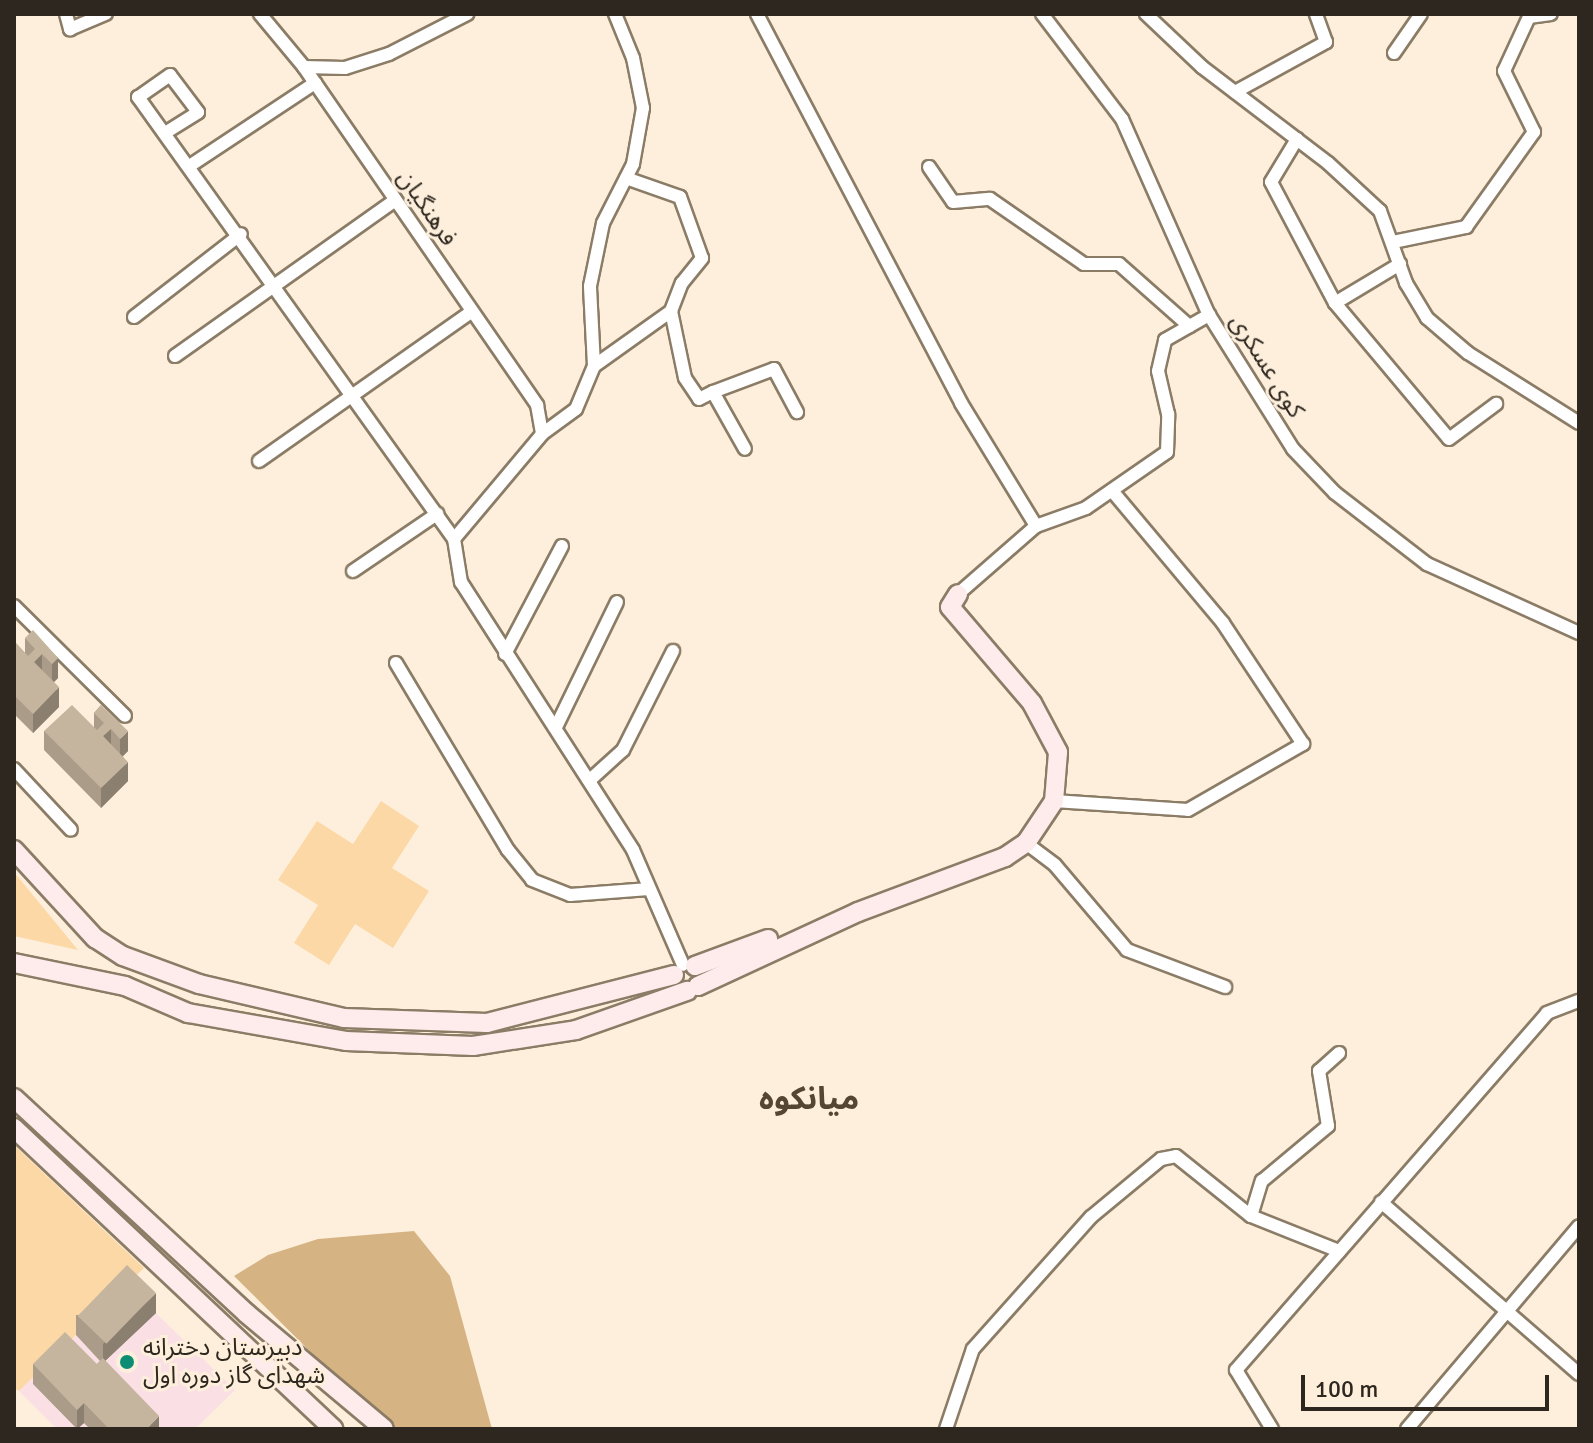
<!DOCTYPE html>
<html>
<head>
<meta charset="utf-8">
<style>
  body { margin:0 }
  #map { position:relative; width:1593px; height:1443px; overflow:hidden; background:#fdefdc; font-family:Signika,"Noto Sans Arabic",sans-serif }
  div>[style] { position:absolute }
  .education>* { inset:0; background:#fadfe4 }
  .green>* { inset:0; background:#fcd8a7 }
  .forest>* { inset:0; background:#d6b383 }
  .roads { filter:drop-shadow(2px 0 #8b7c66) drop-shadow(-2px 0 #8b7c66) drop-shadow(0 2px #8b7c66) drop-shadow(0 -2px #8b7c66) }
  .street>* { height:12px; margin:-6px; padding:0 6px; transform-origin:6px; border-radius:6px; background:#fff }
  .secondary>* { height:18px; margin:-9px; padding:0 9px; transform-origin:9px; border-radius:9px; background:#feebec }
  .wall>* { inset:0; background:#aa9c88 }
  .shaded-wall>* { inset:0; background:#8b7f6f }
  .building>* { inset:0; background:#c6b59e; transform-origin:0 0 }
  .dots>* { width:22px; height:22px; translate:-50% -50%; box-sizing:border-box; border:4px solid #fdefdc; border-radius:50% }
  span { translate:-50% -50%; white-space:nowrap; text-align:center; line-height:1.15; -webkit-text-stroke:6px #fdefdc; paint-order:stroke }
  .street-label { font-size:24px; color:#2e271f }
  .poi-label { font-size:24px; color:#2e271f }
  .left { translate:0 -50%; text-align:left }
  .district-label { font-size:32px; color:#544632; font-weight:700 }
  .frame { position:absolute; inset:0; border:16px solid #2e271f; pointer-events:none }
  .scale { position:absolute; left:1301px; top:1375px; width:248px; height:36px; box-sizing:border-box; border:4px solid #2e271f; border-top:0; padding-left:10px; font-size:24px; line-height:28px; white-space:nowrap; color:#2e271f; -webkit-text-stroke:6px #fdefdc; paint-order:stroke }
</style>
</head>
<body>
<div id="map">
  <div class="education">
    <div style="clip-path:polygon(127px 1285px,235px 1390px,195px 1429px,57px 1429px,19px 1391px)"></div>
  </div>
  <div class="green">
    <div style="clip-path:polygon(381px 801px,419px 826px,392px 868px,429px 891px,393px 948px,355px 924px,329px 965px,294px 943px,318px 905px,278px 880px,317px 821px,353px 844px)"></div>
    <div style="clip-path:polygon(14px 872px,78px 950px,14px 936px)"></div>
    <div style="clip-path:polygon(14px 1145px,144px 1268px,19px 1391px,14px 1388px)"></div>
  </div>
  <div class="forest">
    <div style="clip-path:polygon(414px 1231px,450px 1276px,492px 1429px,388px 1429px,234px 1276px,268px 1255px,318px 1239px)"></div>
  </div>
  <div class="roads">
    <div class="street">
      <div style="left:66px;top:14px;width:16px;rotate:75deg"></div>
      <div style="left:70px;top:29px;width:39px;rotate:-23deg"></div>
      <div style="left:260px;top:14px;width:69px;rotate:50.3deg"></div>
      <div style="left:304px;top:67px;width:411px;rotate:55.4deg"></div>
      <div style="left:537px;top:405px;width:29px;rotate:80deg"></div>
      <div style="left:757px;top:14px;width:439px;rotate:62.3deg"></div>
      <div style="left:961px;top:403px;width:144px;rotate:58.6deg"></div>
      <div style="left:1042px;top:14px;width:132px;rotate:52.7deg"></div>
      <div style="left:1122px;top:119px;width:214px;rotate:66.1deg"></div>
      <div style="left:1209px;top:315px;width:158px;rotate:57.9deg"></div>
      <div style="left:1293px;top:449px;width:61px;rotate:46.3deg"></div>
      <div style="left:1335px;top:493px;width:116px;rotate:37.7deg"></div>
      <div style="left:1427px;top:564px;width:167px;rotate:24.4deg"></div>
      <div style="left:1146px;top:14px;width:77px;rotate:43.4deg"></div>
      <div style="left:1202px;top:67px;width:158px;rotate:37.3deg"></div>
      <div style="left:1328px;top:163px;width:71px;rotate:42.7deg"></div>
      <div style="left:1380px;top:211px;width:77px;rotate:70.1deg"></div>
      <div style="left:1406px;top:283px;width:41px;rotate:59deg"></div>
      <div style="left:1427px;top:318px;width:54px;rotate:40.5deg"></div>
      <div style="left:1468px;top:353px;width:131px;rotate:32.2deg"></div>
      <div style="left:1394px;top:53px;width:47px;rotate:-55.3deg"></div>
      <div style="left:304px;top:67px;width:41px;rotate:1.4deg"></div>
      <div style="left:345px;top:68px;width:46px;rotate:-17.7deg"></div>
      <div style="left:389px;top:54px;width:88px;rotate:-27.1deg"></div>
      <div style="left:1235px;top:92px;width:104px;rotate:-28.8deg"></div>
      <div style="left:1326px;top:42px;width:30px;rotate:-110deg"></div>
      <div style="left:165px;top:133px;width:39px;rotate:-32deg"></div>
      <div style="left:198px;top:112px;width:46px;rotate:-127.1deg"></div>
      <div style="left:170px;top:75px;width:39px;rotate:145deg"></div>
      <div style="left:138px;top:97px;width:543px;rotate:54.44deg"></div>
      <div style="left:454px;top:539px;width:137px;rotate:-50deg"></div>
      <div style="left:542px;top:434px;width:42px;rotate:-36.3deg"></div>
      <div style="left:576px;top:409px;width:47px;rotate:-67.3deg"></div>
      <div style="left:594px;top:366px;width:80px;rotate:-92.9deg"></div>
      <div style="left:590px;top:286px;width:64px;rotate:-78.3deg"></div>
      <div style="left:603px;top:223px;width:66px;rotate:-63deg"></div>
      <div style="left:633px;top:164px;width:57px;rotate:-79.9deg"></div>
      <div style="left:643px;top:108px;width:51px;rotate:-101.3deg"></div>
      <div style="left:633px;top:58px;width:48px;rotate:-112.2deg"></div>
      <div style="left:1297px;top:139px;width:50px;rotate:121.2deg"></div>
      <div style="left:1271px;top:182px;width:137px;rotate:62.1deg"></div>
      <div style="left:1335px;top:303px;width:177px;rotate:50deg"></div>
      <div style="left:1449px;top:439px;width:59px;rotate:-36.7deg"></div>
      <div style="left:191px;top:165px;width:149px;rotate:-33.5deg"></div>
      <div style="left:929px;top:167px;width:42px;rotate:55.6deg"></div>
      <div style="left:953px;top:202px;width:37px;rotate:-5deg"></div>
      <div style="left:990px;top:199px;width:114px;rotate:34.7deg"></div>
      <div style="left:1084px;top:264px;width:35px"></div>
      <div style="left:1119px;top:264px;width:94px;rotate:41.5deg"></div>
      <div style="left:1393px;top:242px;width:75px;rotate:-11.6deg"></div>
      <div style="left:1466px;top:227px;width:117px;rotate:-54.4deg"></div>
      <div style="left:1534px;top:132px;width:68px;rotate:-116.2deg"></div>
      <div style="left:1504px;top:71px;width:60px;rotate:-65.2deg"></div>
      <div style="left:1529px;top:17px;width:22px;rotate:-8deg"></div>
      <div style="left:1335px;top:303px;width:76px;rotate:-31deg"></div>
      <div style="left:671px;top:311px;width:68px;rotate:78.2deg"></div>
      <div style="left:685px;top:378px;width:25px;rotate:56deg"></div>
      <div style="left:699px;top:399px;width:16px;rotate:-27deg"></div>
      <div style="left:713px;top:392px;width:65px;rotate:60.7deg"></div>
      <div style="left:134px;top:317px;width:135px;rotate:-37.8deg"></div>
      <div style="left:175px;top:356px;width:270px;rotate:-35.3deg"></div>
      <div style="left:594px;top:366px;width:95px;rotate:-35.5deg"></div>
      <div style="left:671px;top:311px;width:30px;rotate:-69deg"></div>
      <div style="left:682px;top:283px;width:32px;rotate:-51deg"></div>
      <div style="left:702px;top:258px;width:65px;rotate:-109.8deg"></div>
      <div style="left:680px;top:197px;width:57px;rotate:-160.6deg"></div>
      <div style="left:713px;top:392px;width:65px;rotate:-20.7deg"></div>
      <div style="left:774px;top:369px;width:49px;rotate:61.9deg"></div>
      <div style="left:259px;top:461px;width:259px;rotate:-35.1deg"></div>
      <div style="left:454px;top:539px;width:44px;rotate:80.8deg"></div>
      <div style="left:461px;top:582px;width:318px;rotate:57.3deg"></div>
      <div style="left:633px;top:850px;width:125px;rotate:66.5deg"></div>
      <div style="left:353px;top:571px;width:102px;rotate:-34.2deg"></div>
      <div style="left:958px;top:594px;width:103px;rotate:-41.1deg"></div>
      <div style="left:1036px;top:526px;width:53px;rotate:-19.8deg"></div>
      <div style="left:1086px;top:508px;width:98px;rotate:-34.7deg"></div>
      <div style="left:1167px;top:452px;width:38px;rotate:-88deg"></div>
      <div style="left:1168px;top:414px;width:44px;rotate:-103.1deg"></div>
      <div style="left:1158px;top:371px;width:32px;rotate:-77deg"></div>
      <div style="left:1165px;top:340px;width:51px;rotate:-29.6deg"></div>
      <div style="left:14px;top:606px;width:156px;rotate:44.7deg"></div>
      <div style="left:505px;top:654px;width:122px;rotate:-62.2deg"></div>
      <div style="left:396px;top:663px;width:218px;rotate:59.1deg"></div>
      <div style="left:508px;top:850px;width:38px;rotate:51deg"></div>
      <div style="left:532px;top:880px;width:41px;rotate:21.5deg"></div>
      <div style="left:570px;top:895px;width:79px;rotate:-4.3deg"></div>
      <div style="left:556px;top:727px;width:139px;rotate:-64deg"></div>
      <div style="left:14px;top:769px;width:83px;rotate:46.9deg"></div>
      <div style="left:591px;top:779px;width:43px;rotate:-42.2deg"></div>
      <div style="left:623px;top:750px;width:111px;rotate:-63.2deg"></div>
      <div style="left:1054px;top:801px;width:134px;rotate:3.8deg"></div>
      <div style="left:1188px;top:810px;width:133px;rotate:-29.9deg"></div>
      <div style="left:1303px;top:744px;width:145px;rotate:-123.5deg"></div>
      <div style="left:1223px;top:623px;width:171px;rotate:-130deg"></div>
      <div style="left:1026px;top:843px;width:36px;rotate:37deg"></div>
      <div style="left:1055px;top:865px;width:111px;rotate:49.7deg"></div>
      <div style="left:1127px;top:950px;width:105px;rotate:20.7deg"></div>
      <div style="left:1381px;top:1202px;width:262px;rotate:41deg"></div>
      <div style="left:1251px;top:1216px;width:37px;rotate:-73deg"></div>
      <div style="left:1262px;top:1181px;width:86px;rotate:-39.8deg"></div>
      <div style="left:1328px;top:1126px;width:56px;rotate:-99.3deg"></div>
      <div style="left:1319px;top:1071px;width:27px;rotate:-42deg"></div>
      <div style="left:946px;top:1429px;width:84px;rotate:-71.4deg"></div>
      <div style="left:973px;top:1349px;width:177px;rotate:-48.2deg"></div>
      <div style="left:1091px;top:1217px;width:91px;rotate:-39.6deg"></div>
      <div style="left:1161px;top:1159px;width:15px;rotate:-11deg"></div>
      <div style="left:1176px;top:1156px;width:96px;rotate:38.7deg"></div>
      <div style="left:1251px;top:1216px;width:95px;rotate:21.7deg"></div>
      <div style="left:1272px;top:1429px;width:69px;rotate:-121.4deg"></div>
      <div style="left:1236px;top:1370px;width:473px;rotate:-48.9deg"></div>
      <div style="left:1547px;top:1013px;width:34px;rotate:-21deg"></div>
      <div style="left:1407px;top:1429px;width:266px;rotate:-49.7deg"></div>
    </div>
    <div class="secondary">
      <div style="left:14px;top:850px;width:120px;rotate:47.4deg"></div>
      <div style="left:95px;top:938px;width:33px;rotate:33deg"></div>
      <div style="left:123px;top:956px;width:81px;rotate:20.2deg"></div>
      <div style="left:199px;top:984px;width:149px;rotate:13.2deg"></div>
      <div style="left:344px;top:1018px;width:143px;rotate:2deg"></div>
      <div style="left:487px;top:1023px;width:193px;rotate:-14.4deg"></div>
      <div style="left:14px;top:963px;width:113px;rotate:11.7deg"></div>
      <div style="left:125px;top:986px;width:69px;rotate:23.2deg"></div>
      <div style="left:188px;top:1013px;width:160px;rotate:10deg"></div>
      <div style="left:346px;top:1041px;width:127px;rotate:2.3deg"></div>
      <div style="left:473px;top:1046px;width:104px;rotate:-8.8deg"></div>
      <div style="left:576px;top:1030px;width:118px;rotate:-19.4deg"></div>
      <div style="left:695px;top:966px;width:78px;rotate:-20.3deg"></div>
      <div style="left:698px;top:986px;width:176px;rotate:-24.8deg"></div>
      <div style="left:858px;top:912px;width:157px;rotate:-20.5deg"></div>
      <div style="left:1005px;top:857px;width:25px;rotate:-34deg"></div>
      <div style="left:1026px;top:843px;width:50px;rotate:-56.3deg"></div>
      <div style="left:1054px;top:801px;width:49px;rotate:-85.3deg"></div>
      <div style="left:1058px;top:752px;width:55px;rotate:-118deg"></div>
      <div style="left:1032px;top:703px;width:126px;rotate:-130.5deg"></div>
      <div style="left:950px;top:607px;width:15px;rotate:-58deg"></div>
      <div style="left:14px;top:1098px;width:316px;rotate:42.8deg"></div>
      <div style="left:246px;top:1313px;width:180px;rotate:40deg"></div>
      <div style="left:14px;top:1128px;width:439px;rotate:43.3deg"></div>
    </div>
  </div>
  <div class="wall">
    <div style="clip-path:polygon(25px 638px,58px 658px,58px 678px,54px 682px,59px 707px,33px 733px,14px 714px,14px 641px,25px 653px)"></div>
    <div style="clip-path:polygon(101px 705px,128px 751px,123px 756px,128px 781px,101px 808px,44px 750px,44px 731px,94px 727px,94px 713px)"></div>
    <div style="clip-path:polygon(156px 1313px,105px 1361px,159px 1429px,90px 1429px,84px 1423px,77px 1429px,33px 1384px,33px 1364px,97px 1364px,100px 1361px,76px 1335px,76px 1315px)"></div>
  </div>
  <div class="shaded-wall">
    <div style="clip-path:polygon(42px 654px,42px 674px,34px 662px)"></div>
    <div style="clip-path:polygon(58px 658px,58px 678px,52px 684px,52px 664px)"></div>
    <div style="clip-path:polygon(59px 687px,59px 707px,33px 733px,33px 714px)"></div>
    <div style="clip-path:polygon(111px 729px,111px 749px,103px 736px)"></div>
    <div style="clip-path:polygon(128px 731px,128px 751px,120px 759px,120px 739px)"></div>
    <div style="clip-path:polygon(128px 762px,128px 781px,101px 808px,101px 788px)"></div>
    <div style="clip-path:polygon(156px 1293px,156px 1313px,103px 1363px,103px 1344px)"></div>
    <div style="clip-path:polygon(84px 1403px,84px 1423px,77px 1429px,77px 1410px)"></div>
    <div style="clip-path:polygon(159px 1416px,159px 1429px,147px 1429px)"></div>
  </div>
  <div class="building">
    <div style="clip-path:polygon(33px 630px,58px 658px,52px 664px,42px 654px,34px 662px,59px 687px,33px 714px,14px 695px,14px 641px,28px 656px,35px 649px,25px 638px)"></div>
    <div style="clip-path:polygon(72px 705px,97px 730px,104px 723px,94px 713px,101px 705px,128px 731px,120px 739px,111px 729px,103px 736px,128px 762px,101px 788px,44px 731px)"></div>
    <div style="left:127px;top:1265px;width:40px;height:71px;rotate:44deg"></div>
    <div style="clip-path:polygon(65px 1332px,97px 1364px,103px 1358px,159px 1416px,147px 1429px,109px 1429px,84px 1403px,77px 1410px,33px 1364px)"></div>
  </div>
  <div class="dots">
    <div style="left:127px;top:1362px;background:#0d8e74"></div>
  </div>
  <div class="street-label">
    <span style="left:427px;top:208px;rotate:56deg">فرهنگیان</span>
    <span style="left:1267px;top:366px;rotate:58deg">کوی عسکری</span>
  </div>
  <div class="poi-label">
    <span class="left" style="left:143px;top:1362px">دبیرستان دخترانه<br>شهدای گاز دوره اول</span>
  </div>
  <div class="district-label">
    <span style="left:809px;top:1099px">میانکوه</span>
  </div>
  <div class="frame"></div>
  <div class="scale">100 m</div>
</div>
</body>
</html>
